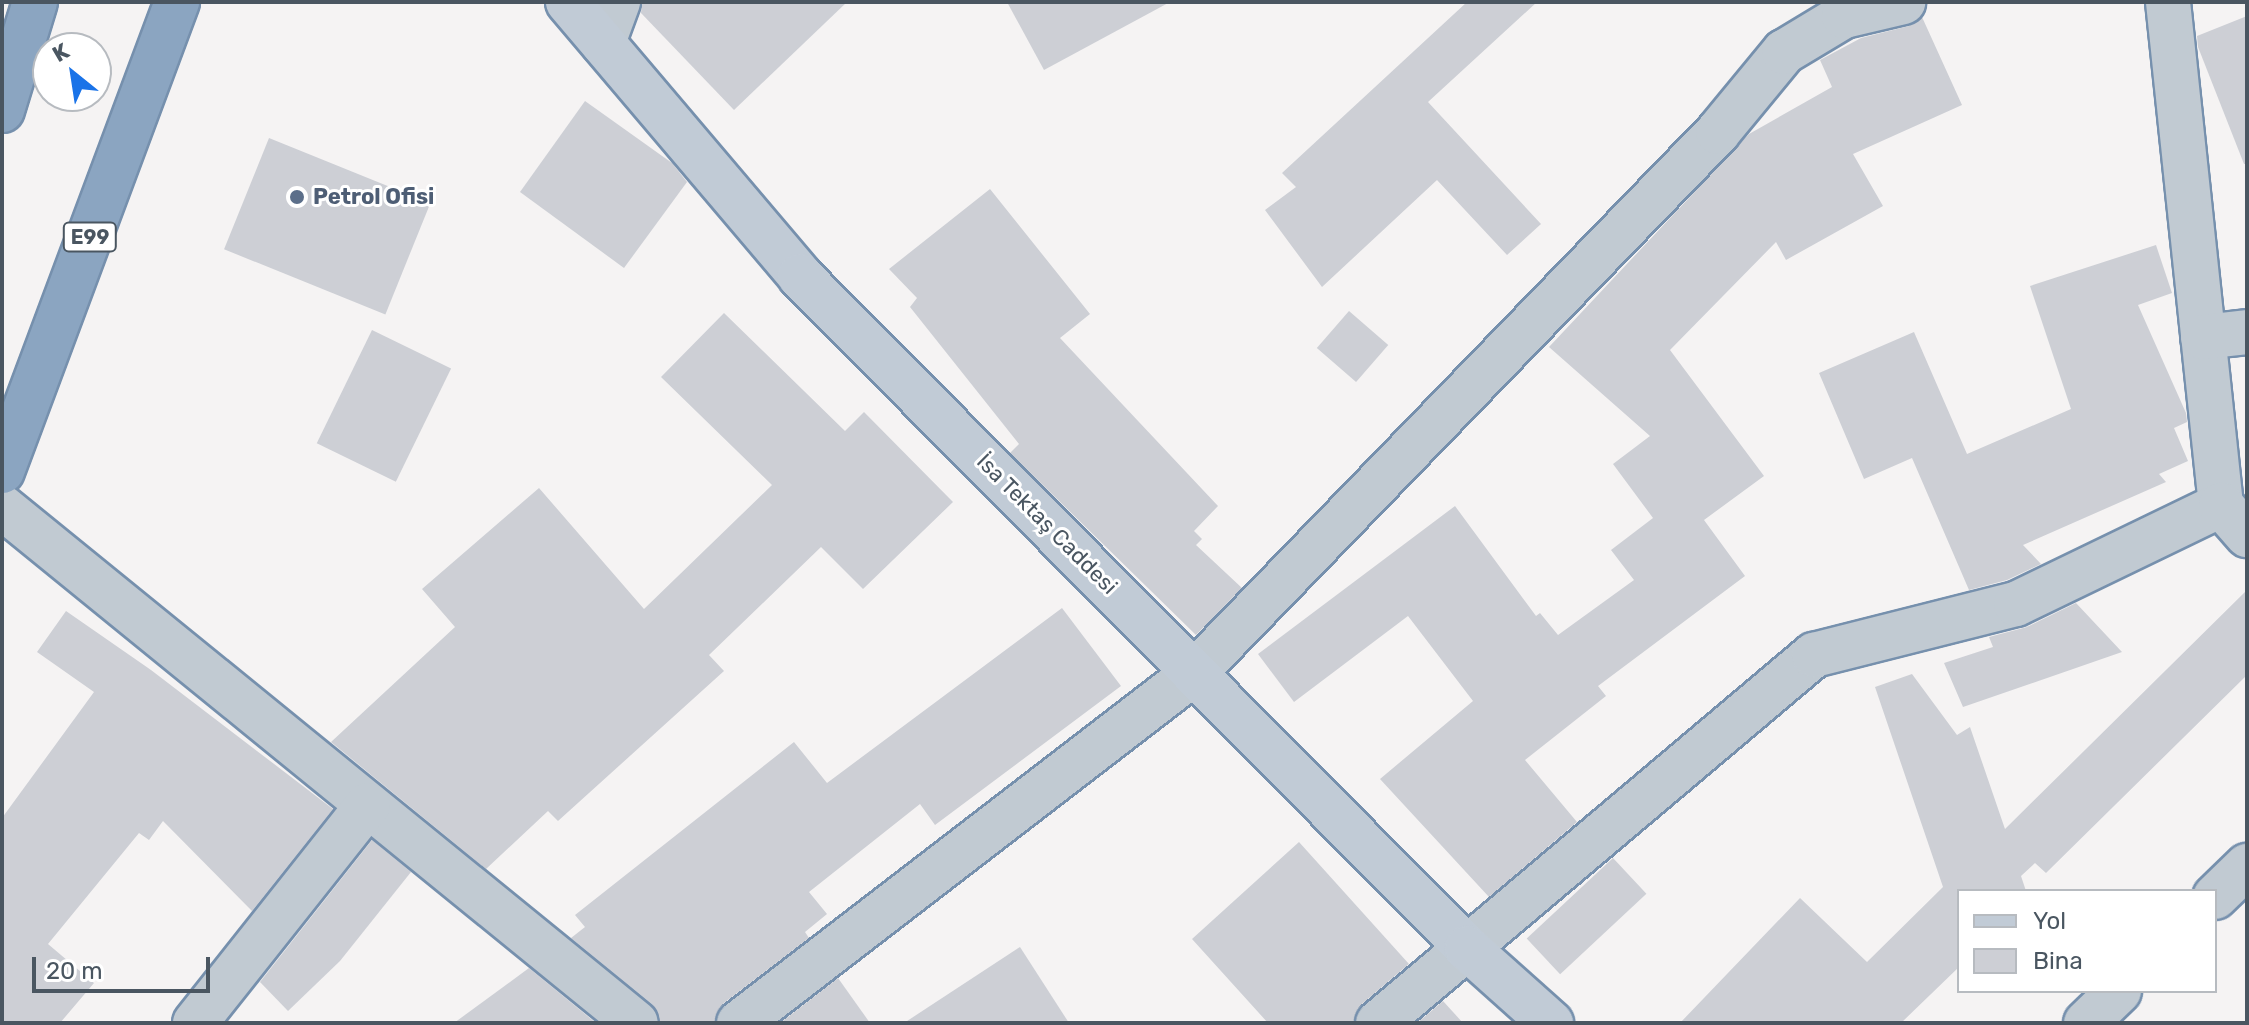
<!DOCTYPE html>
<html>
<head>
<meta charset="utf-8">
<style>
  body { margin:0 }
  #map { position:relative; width:2249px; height:1025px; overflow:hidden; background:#f5f3f3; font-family:Rubik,sans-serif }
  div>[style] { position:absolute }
  .building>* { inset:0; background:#cdcfd5; transform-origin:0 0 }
  .roads { filter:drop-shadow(2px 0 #7690ad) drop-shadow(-2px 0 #7690ad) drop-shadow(0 2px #7690ad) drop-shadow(0 -2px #7690ad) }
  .street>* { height:44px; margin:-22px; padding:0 22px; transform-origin:22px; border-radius:22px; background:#c1cad2 }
  .secondary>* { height:44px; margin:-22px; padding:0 22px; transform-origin:22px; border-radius:22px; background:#c1cbd6 }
  .highway>* { height:44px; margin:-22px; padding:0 22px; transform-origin:22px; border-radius:22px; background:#8ba5c1 }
  .dots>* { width:22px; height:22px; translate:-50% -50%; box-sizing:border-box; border:4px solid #fff; border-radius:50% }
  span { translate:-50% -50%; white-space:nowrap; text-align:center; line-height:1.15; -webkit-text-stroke:6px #fff; paint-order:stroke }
  .shield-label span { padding:2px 6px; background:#fff; border:2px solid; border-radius:6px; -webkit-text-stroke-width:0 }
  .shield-label { font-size:20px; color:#4a5661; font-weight:700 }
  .service-label { font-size:22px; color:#4e5e75; font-weight:700 }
  .left { translate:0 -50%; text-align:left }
  .street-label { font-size:22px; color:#4a5661 }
  .frame { position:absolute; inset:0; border:4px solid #4a5661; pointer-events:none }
  .legend { position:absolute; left:1957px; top:889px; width:260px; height:104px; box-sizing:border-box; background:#fff; border:2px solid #b7bbc0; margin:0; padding:10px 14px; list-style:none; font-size:24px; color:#4a5661 }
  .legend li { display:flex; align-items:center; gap:16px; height:40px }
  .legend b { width:40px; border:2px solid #b7bbc0 }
  .north { position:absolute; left:32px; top:32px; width:80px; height:80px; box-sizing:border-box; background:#fff; border:2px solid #b7bbc0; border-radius:50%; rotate:330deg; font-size:22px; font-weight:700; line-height:32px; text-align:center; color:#4a5661 }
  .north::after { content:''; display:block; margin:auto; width:28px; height:36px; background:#1a73e8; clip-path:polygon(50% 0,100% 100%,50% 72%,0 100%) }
  .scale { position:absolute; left:32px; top:957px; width:178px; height:36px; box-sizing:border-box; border:4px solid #4a5661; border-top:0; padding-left:10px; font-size:24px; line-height:28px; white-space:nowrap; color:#4a5661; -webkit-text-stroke:6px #fff; paint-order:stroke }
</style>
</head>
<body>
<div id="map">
  <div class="building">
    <div style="clip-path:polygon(642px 2px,847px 2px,734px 110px,641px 13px)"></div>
    <div style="clip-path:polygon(1007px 2px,1170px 2px,1044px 70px)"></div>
    <div style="clip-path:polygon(1467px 2px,1537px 2px,1428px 102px,1541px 224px,1507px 255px,1437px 180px,1322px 287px,1265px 210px,1296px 187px,1282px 173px)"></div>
    <div style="clip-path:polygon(2247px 16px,2247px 164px,2244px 164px,2198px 47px,2197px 36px)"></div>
    <div style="clip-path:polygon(1922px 17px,1962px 105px,1853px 154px,1883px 206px,1786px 260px,1776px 242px,1670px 350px,1764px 476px,1704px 520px,1745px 576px,1598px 686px,1606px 696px,1525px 760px,1577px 822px,1489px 897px,1380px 779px,1473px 701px,1408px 616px,1294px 702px,1258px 654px,1455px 506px,1536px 616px,1540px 613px,1558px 635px,1634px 580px,1611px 550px,1653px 518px,1613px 464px,1650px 436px,1549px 347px,1749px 134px,1832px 87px,1820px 60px,1861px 38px,1909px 26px)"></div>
    <div style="clip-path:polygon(585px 101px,672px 163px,687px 182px,624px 268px,520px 192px)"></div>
    <div style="left:269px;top:138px;width:174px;height:120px;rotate:22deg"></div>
    <div style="clip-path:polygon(990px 189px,1090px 314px,1060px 338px,1218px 506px,1194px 531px,1202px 539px,1196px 545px,1242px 588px,1196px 635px,1010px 453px,1019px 444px,910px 307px,917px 298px,889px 269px)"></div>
    <div style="clip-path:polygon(2156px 245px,2172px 293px,2138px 305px,2186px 413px,2187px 422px,2174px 428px,2188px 461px,2159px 474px,2166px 482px,2023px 545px,2041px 564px,2007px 580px,1969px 590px,1912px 458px,1864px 479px,1819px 373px,1914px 332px,1967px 454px,2071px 409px,2030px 286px)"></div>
    <div style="left:1349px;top:311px;width:52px;height:49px;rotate:41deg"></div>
    <div style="clip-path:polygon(724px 313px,845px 431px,864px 412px,953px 502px,863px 589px,821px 547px,709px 655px,724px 671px,558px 821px,548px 811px,486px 869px,331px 742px,455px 627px,422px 589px,539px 488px,644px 609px,772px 485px,661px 377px)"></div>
    <div style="left:372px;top:330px;width:88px;height:126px;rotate:26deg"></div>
    <div style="clip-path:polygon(2247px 590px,2247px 675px,2046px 873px,2035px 863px,2021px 876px,2026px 891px,1959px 891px,1959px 967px,1901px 1023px,1680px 1023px,1800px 898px,1867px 962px,1943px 887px,1875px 687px,1912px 674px,1957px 735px,1970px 727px,2005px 829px)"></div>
    <div style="clip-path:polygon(2076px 603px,2122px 652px,1963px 707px,1944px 663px,1993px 647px,1989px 637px,2027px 627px)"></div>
    <div style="clip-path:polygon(1062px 608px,1121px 686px,935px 825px,920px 804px,809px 892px,827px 914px,805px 932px,809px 938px,724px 1003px,715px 1023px,660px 1023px,652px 1004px,571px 938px,585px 927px,575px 915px,794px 742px,827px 783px)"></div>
    <div style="clip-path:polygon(66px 611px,151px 670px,333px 809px,252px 911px,163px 821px,149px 840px,139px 833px,48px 944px,94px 983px,60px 1023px,2px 1023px,2px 818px,94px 692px,37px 652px)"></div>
    <div style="clip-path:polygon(372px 840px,411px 872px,340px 961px,288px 1011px,260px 982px)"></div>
    <div style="clip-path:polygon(1299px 842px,1409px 964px,1362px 1004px,1354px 1023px,1268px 1023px,1192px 939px)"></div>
    <div style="left:1613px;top:858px;width:49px;height:118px;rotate:47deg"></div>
    <div style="clip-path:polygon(1020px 947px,1069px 1023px,904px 1023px)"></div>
    <div style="clip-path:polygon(529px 968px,596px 1023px,454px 1023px)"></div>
    <div style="clip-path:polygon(838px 978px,870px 1023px,780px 1023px)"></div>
    <div style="clip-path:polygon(1443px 1001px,1463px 1023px,1417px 1023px)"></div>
  </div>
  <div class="roads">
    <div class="street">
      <div style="left:2168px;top:2px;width:506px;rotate:83.99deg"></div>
      <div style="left:603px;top:43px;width:44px;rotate:-69.9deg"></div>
      <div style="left:2203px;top:337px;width:44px;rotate:-6.5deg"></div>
      <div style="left:2px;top:507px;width:817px;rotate:39.14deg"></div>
      <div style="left:2215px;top:897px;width:45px;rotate:-44.1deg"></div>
      <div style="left:195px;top:1023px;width:278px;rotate:-51.6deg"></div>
      <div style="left:739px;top:1023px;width:574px;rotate:-37.57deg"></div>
      <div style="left:1194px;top:673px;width:753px;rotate:-45.91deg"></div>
      <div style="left:1718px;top:132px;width:104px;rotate:-50.5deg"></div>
      <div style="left:1784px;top:52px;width:70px;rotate:-31deg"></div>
      <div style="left:1844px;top:16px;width:61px;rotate:-13.3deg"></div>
      <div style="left:1378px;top:1023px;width:571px;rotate:-40.17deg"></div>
      <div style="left:1814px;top:655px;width:208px;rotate:-14.2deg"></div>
      <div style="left:2016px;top:604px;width:228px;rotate:-25.8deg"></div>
      <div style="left:2221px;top:505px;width:40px;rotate:49deg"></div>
      <div style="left:2086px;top:1023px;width:46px;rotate:-44.1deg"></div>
    </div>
    <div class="secondary">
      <div style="left:568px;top:2px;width:359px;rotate:49.7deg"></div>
      <div style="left:800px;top:276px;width:947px;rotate:45.21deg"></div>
      <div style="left:1467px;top:948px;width:113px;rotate:41.8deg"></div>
    </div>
    <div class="highway">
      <div style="left:2px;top:110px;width:113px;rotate:-73deg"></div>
      <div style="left:2px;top:471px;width:501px;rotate:-69.54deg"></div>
    </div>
  </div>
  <div class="dots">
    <div style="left:297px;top:197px;background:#5c6f8a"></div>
  </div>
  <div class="shield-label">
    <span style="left:90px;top:237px">E99</span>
  </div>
  <div class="service-label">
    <span class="left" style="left:313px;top:197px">Petrol Ofisi</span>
  </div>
  <div class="street-label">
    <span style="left:1047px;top:524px;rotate:45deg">İsa Tektaş Caddesi</span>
  </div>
  <div class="frame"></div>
  <ul class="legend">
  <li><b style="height:10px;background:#c1cbd6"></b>Yol</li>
  <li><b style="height:22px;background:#cdcfd5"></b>Bina</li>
  </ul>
  <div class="north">K</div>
  <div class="scale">20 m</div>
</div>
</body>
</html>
